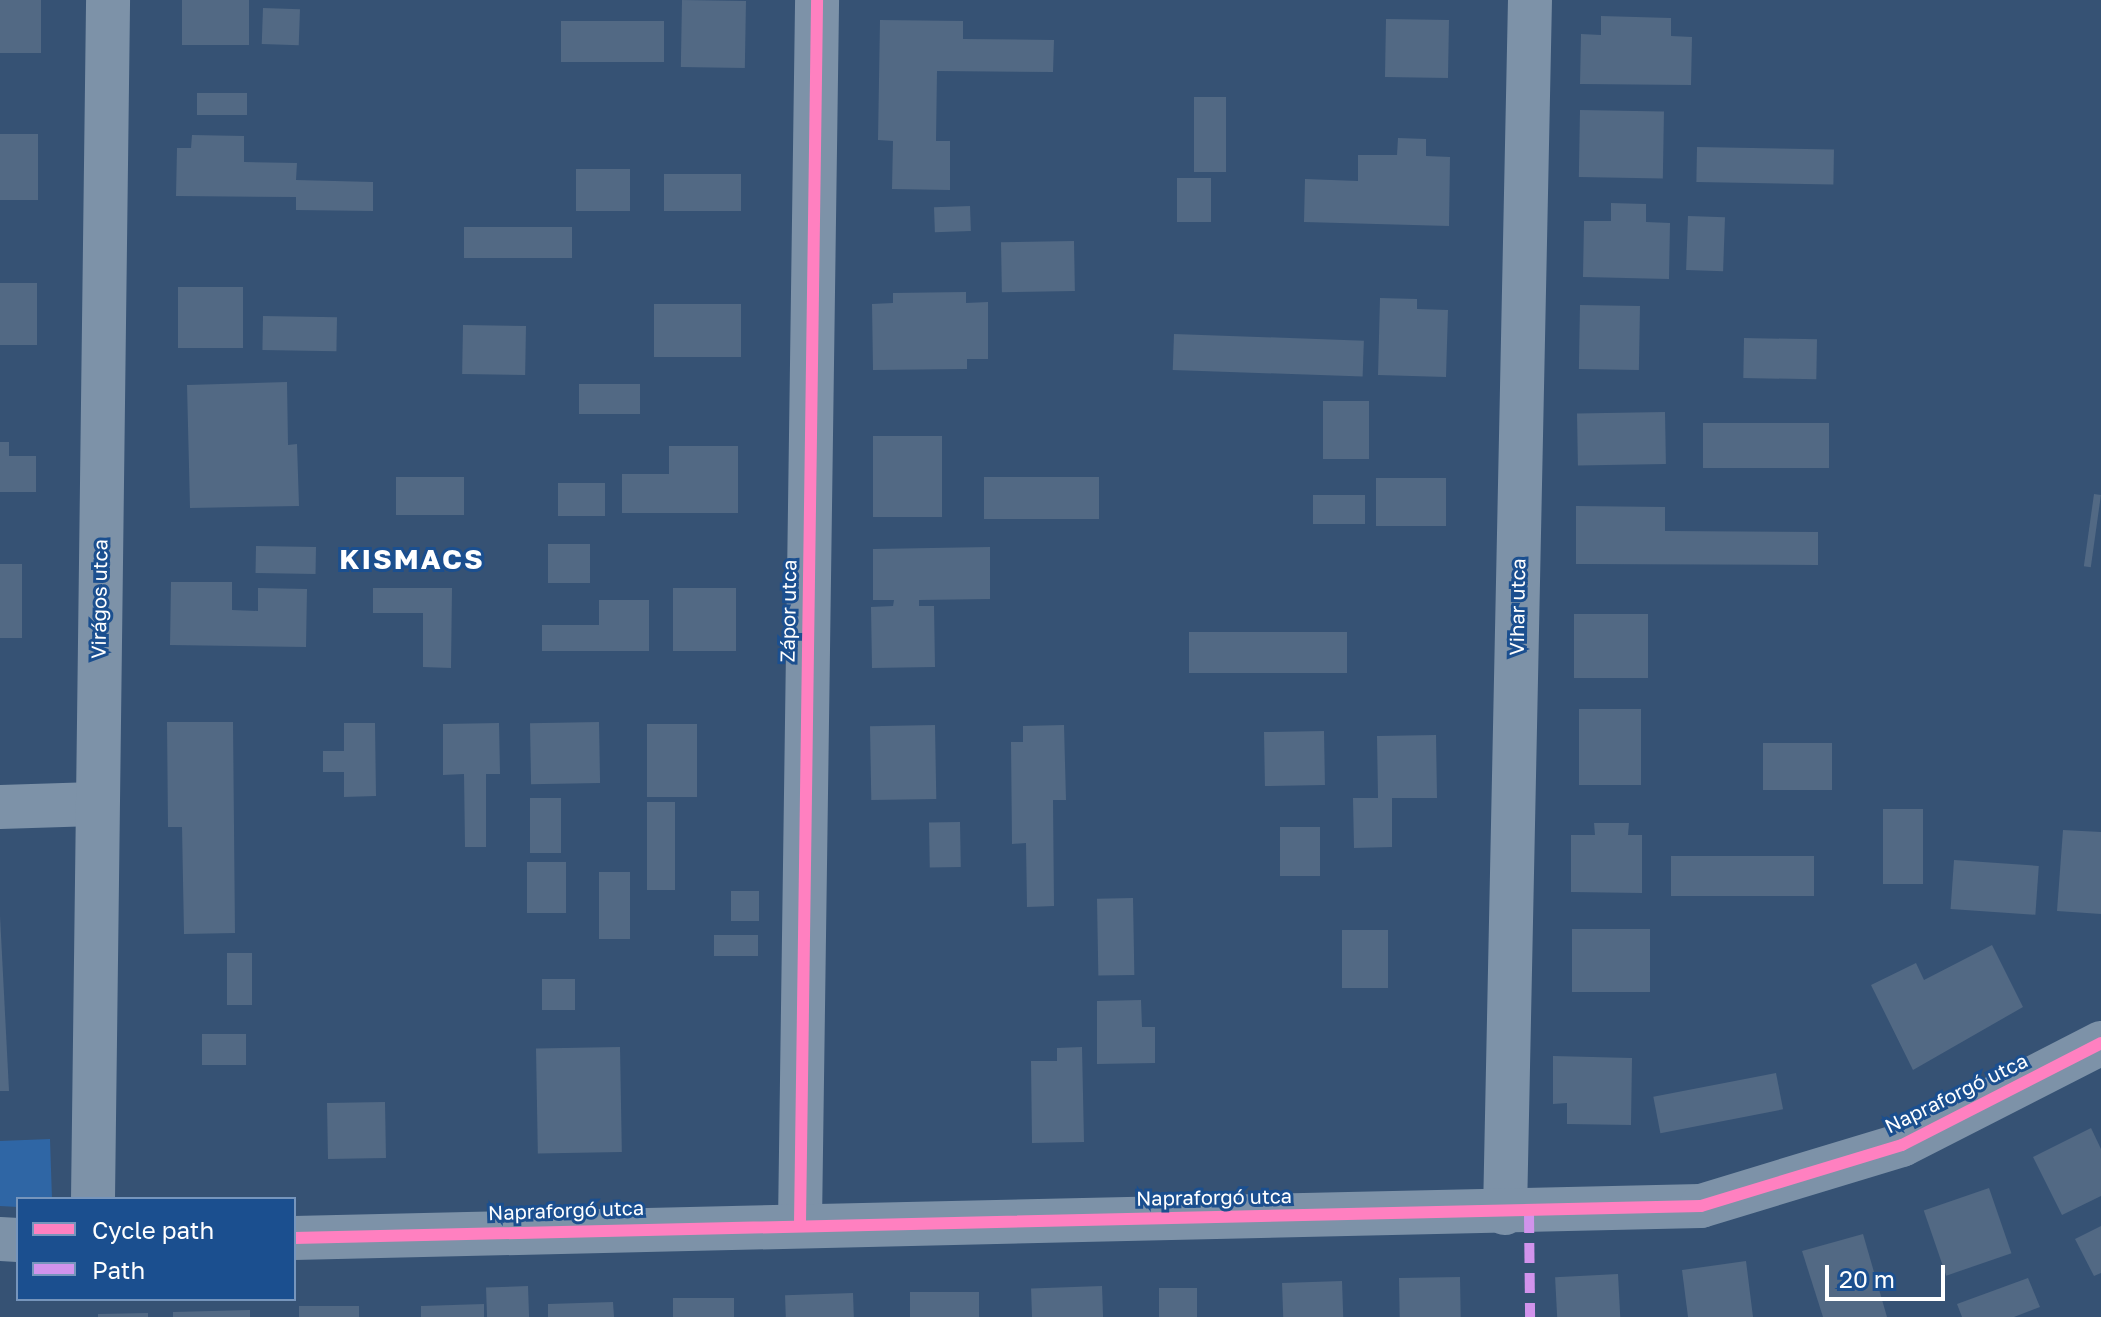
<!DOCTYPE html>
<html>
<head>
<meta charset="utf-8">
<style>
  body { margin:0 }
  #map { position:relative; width:2101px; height:1317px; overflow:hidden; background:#365274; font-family:"Golos Text",sans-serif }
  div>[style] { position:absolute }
  .green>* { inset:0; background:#2f66a5 }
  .building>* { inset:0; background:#526984; transform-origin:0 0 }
  .street>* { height:44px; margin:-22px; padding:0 22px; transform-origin:22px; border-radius:22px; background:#7d92a8 }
  .quiet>* { height:10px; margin-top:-5px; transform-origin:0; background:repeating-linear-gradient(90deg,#d193ec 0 20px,transparent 0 30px) }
  .cycleway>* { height:12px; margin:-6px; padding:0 6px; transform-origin:6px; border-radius:6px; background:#ff80c0 }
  span { translate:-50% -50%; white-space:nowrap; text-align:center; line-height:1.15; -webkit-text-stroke:6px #1b4f8f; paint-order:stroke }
  .street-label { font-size:20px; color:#fff }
  .district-label { font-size:28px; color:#fff; font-weight:700; letter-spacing:2px }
  .legend { position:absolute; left:16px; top:1197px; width:280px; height:104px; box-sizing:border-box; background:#1b4f8f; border:2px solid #7695bc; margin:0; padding:10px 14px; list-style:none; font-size:24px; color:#fff }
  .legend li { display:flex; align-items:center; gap:16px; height:40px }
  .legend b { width:40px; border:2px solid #7695bc }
  .scale { position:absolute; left:1825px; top:1265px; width:120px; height:36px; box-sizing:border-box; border:4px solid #fff; border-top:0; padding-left:10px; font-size:24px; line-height:28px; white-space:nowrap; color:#fff; -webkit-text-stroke:6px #1b4f8f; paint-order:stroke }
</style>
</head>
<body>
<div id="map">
  <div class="green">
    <div style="clip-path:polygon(50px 1139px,52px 1199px,18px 1199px,18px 1207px,0 1206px,0 1141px)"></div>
  </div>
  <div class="building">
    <div style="left:0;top:0;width:41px;height:53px"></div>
    <div style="left:182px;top:0;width:67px;height:45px"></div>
    <div style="left:682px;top:0;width:64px;height:67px;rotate:1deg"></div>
    <div style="left:263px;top:8px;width:37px;height:36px;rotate:2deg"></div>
    <div style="clip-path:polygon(1601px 16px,1671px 18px,1671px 36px,1692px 37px,1691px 85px,1580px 84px,1581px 34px,1601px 35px)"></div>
    <div style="left:1386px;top:19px;width:63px;height:58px;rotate:1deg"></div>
    <div style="clip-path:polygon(880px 20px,963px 21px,963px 39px,1054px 40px,1053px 72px,937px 71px,936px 141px,950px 141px,950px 190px,892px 189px,893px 141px,878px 140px)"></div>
    <div style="left:561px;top:21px;width:103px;height:41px"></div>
    <div style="left:197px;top:93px;width:50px;height:22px"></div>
    <div style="left:1226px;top:97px;width:75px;height:32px;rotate:90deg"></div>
    <div style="left:1580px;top:110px;width:84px;height:67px;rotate:1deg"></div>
    <div style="left:0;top:134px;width:38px;height:66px"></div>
    <div style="clip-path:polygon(192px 135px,244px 136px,244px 162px,297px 163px,296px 180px,373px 182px,373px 211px,296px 210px,296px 197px,176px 196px,177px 148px,191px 148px)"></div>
    <div style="clip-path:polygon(1398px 138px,1426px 139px,1426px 156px,1450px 157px,1449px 226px,1304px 222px,1305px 179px,1358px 181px,1358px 155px,1397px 155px)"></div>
    <div style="left:1697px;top:147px;width:137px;height:35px;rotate:1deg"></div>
    <div style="left:630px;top:169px;width:42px;height:54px;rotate:90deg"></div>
    <div style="left:741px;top:174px;width:37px;height:77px;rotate:90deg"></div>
    <div style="left:1177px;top:178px;width:34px;height:44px"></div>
    <div style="clip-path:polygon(1611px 203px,1646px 204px,1646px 222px,1670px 223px,1669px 279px,1583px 277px,1584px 221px,1611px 221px)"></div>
    <div style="left:970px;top:206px;width:25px;height:36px;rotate:88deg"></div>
    <div style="left:1688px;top:216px;width:37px;height:54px;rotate:2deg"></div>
    <div style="left:464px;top:227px;width:108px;height:31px"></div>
    <div style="left:1074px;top:241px;width:50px;height:73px;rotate:89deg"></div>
    <div style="left:0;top:283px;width:37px;height:62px"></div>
    <div style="left:178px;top:287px;width:65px;height:61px"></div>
    <div style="clip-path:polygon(966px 292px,966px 303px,988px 302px,988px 359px,967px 359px,967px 369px,873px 370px,872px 304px,893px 303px,893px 293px)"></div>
    <div style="clip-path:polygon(1380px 298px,1417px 299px,1417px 309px,1448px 310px,1446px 377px,1378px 375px)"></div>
    <div style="left:654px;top:304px;width:87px;height:53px"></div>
    <div style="left:1580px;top:305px;width:60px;height:64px;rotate:1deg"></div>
    <div style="left:263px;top:316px;width:74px;height:34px;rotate:1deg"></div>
    <div style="left:463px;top:325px;width:63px;height:49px;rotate:1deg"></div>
    <div style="left:1174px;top:334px;width:190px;height:36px;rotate:2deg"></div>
    <div style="left:1744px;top:338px;width:73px;height:40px;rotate:1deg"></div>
    <div style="clip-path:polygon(287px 382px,288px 445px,297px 444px,299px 506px,190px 508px,187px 385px)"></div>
    <div style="left:640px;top:384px;width:30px;height:61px;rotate:90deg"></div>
    <div style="left:1323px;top:401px;width:46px;height:58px"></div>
    <div style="left:1665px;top:412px;width:52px;height:88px;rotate:89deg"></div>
    <div style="left:1829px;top:423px;width:45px;height:126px;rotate:90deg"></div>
    <div style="left:942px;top:436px;width:81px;height:69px;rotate:90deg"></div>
    <div style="clip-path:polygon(0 442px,9px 442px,9px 456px,36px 456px,36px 492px,0 492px)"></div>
    <div style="clip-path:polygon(669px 446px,738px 446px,738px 513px,622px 513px,622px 474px,669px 474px)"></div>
    <div style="left:464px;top:477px;width:38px;height:68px;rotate:90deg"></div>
    <div style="left:1099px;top:477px;width:42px;height:115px;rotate:90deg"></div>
    <div style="left:1376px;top:478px;width:70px;height:48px"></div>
    <div style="left:558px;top:483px;width:47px;height:33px"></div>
    <div style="left:2094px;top:494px;width:7px;height:73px;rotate:8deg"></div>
    <div style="left:1313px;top:495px;width:52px;height:29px"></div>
    <div style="clip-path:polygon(1576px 506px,1665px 507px,1665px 531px,1818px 532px,1818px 565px,1576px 564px)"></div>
    <div style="left:548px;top:544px;width:42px;height:39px"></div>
    <div style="left:256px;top:546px;width:60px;height:27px;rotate:1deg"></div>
    <div style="clip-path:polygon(990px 547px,990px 599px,919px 600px,919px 606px,934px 606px,935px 667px,872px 668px,871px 607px,893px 606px,894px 600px,873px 600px,873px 549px)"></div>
    <div style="left:0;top:564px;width:22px;height:74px"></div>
    <div style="clip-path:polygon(171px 582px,232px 582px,232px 610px,258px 611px,258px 588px,307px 589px,306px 647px,170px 645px)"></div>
    <div style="clip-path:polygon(373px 588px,452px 588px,451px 668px,423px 667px,423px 613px,373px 613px)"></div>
    <div style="left:736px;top:588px;width:63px;height:63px;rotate:90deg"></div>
    <div style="clip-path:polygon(599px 600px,649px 600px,649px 651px,542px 651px,542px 625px,599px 625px)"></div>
    <div style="left:1574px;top:614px;width:74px;height:64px"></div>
    <div style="left:1189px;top:632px;width:158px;height:41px"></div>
    <div style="left:1579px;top:709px;width:62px;height:76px"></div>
    <div style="clip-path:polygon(167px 722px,233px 722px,235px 933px,184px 934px,182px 827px,168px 827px)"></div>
    <div style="left:599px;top:722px;width:61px;height:69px;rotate:89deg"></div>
    <div style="clip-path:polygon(344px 723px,375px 723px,376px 796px,344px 797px,344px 772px,323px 772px,323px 751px,344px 751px)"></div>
    <div style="clip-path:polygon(499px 723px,500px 774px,486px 774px,486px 847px,465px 847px,464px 774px,443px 775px,443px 724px)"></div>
    <div style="left:647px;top:724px;width:50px;height:73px"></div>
    <div style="left:935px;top:725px;width:74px;height:65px;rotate:89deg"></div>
    <div style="clip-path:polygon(1064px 725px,1066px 800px,1053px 800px,1054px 906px,1027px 907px,1026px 843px,1012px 844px,1011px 742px,1023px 742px,1023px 726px)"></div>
    <div style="left:1324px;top:731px;width:54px;height:60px;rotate:89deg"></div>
    <div style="clip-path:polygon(1436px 735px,1437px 798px,1392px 798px,1392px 847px,1354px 848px,1353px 798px,1378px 798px,1377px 736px)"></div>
    <div style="left:1763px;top:743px;width:69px;height:47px"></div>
    <div style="left:530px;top:798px;width:31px;height:55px"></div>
    <div style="left:647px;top:802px;width:28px;height:88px"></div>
    <div style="left:1883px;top:809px;width:40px;height:75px"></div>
    <div style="left:960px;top:822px;width:45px;height:31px;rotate:89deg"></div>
    <div style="clip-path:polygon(1594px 823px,1629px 823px,1628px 835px,1642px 835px,1642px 893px,1571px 892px,1571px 835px,1595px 835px)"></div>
    <div style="left:1280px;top:827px;width:40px;height:49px"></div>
    <div style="clip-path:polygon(2063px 830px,2101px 832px,2101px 914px,2057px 911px)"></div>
    <div style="left:1671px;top:856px;width:143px;height:40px"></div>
    <div style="left:1954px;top:860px;width:85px;height:49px;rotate:4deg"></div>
    <div style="left:527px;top:862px;width:39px;height:51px"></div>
    <div style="left:599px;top:872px;width:31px;height:67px"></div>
    <div style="left:731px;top:891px;width:28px;height:30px"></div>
    <div style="left:1133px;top:898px;width:77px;height:36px;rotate:89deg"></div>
    <div style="clip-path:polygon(0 916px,9px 1091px,0 1091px)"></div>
    <div style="left:1572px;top:929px;width:78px;height:63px"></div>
    <div style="left:1388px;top:930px;width:58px;height:46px;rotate:90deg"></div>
    <div style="left:714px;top:935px;width:44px;height:21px"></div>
    <div style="clip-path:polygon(1992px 945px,2023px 1007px,1913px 1070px,1871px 985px,1916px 963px,1924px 980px)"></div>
    <div style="left:227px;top:953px;width:25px;height:52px"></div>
    <div style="left:542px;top:979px;width:33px;height:31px"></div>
    <div style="clip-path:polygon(1141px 1000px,1142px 1027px,1155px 1027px,1155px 1063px,1097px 1064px,1097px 1001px)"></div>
    <div style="left:246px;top:1034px;width:31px;height:44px;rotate:90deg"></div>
    <div style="left:620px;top:1047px;width:105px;height:84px;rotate:89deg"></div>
    <div style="clip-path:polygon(1082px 1047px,1084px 1142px,1032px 1143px,1031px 1061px,1057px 1061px,1057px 1048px)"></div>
    <div style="clip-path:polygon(1553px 1056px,1632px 1058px,1631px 1125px,1567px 1124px,1567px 1103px,1553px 1104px)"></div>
    <div style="left:1776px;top:1073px;width:37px;height:125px;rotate:79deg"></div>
    <div style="left:385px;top:1102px;width:56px;height:58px;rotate:89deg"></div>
    <div style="clip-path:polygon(2091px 1128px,2101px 1149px,2101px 1196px,2062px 1215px,2033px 1157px)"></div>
    <div style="left:1989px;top:1188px;width:69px;height:69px;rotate:71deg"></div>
    <div style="clip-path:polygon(2101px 1226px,2101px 1273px,2094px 1276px,2075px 1239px)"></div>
    <div style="clip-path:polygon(1863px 1234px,1887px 1317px,1823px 1317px,1802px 1251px)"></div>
    <div style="clip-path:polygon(1746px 1261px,1753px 1317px,1688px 1317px,1682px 1270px)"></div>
    <div style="left:1618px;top:1274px;width:43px;height:63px;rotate:87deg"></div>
    <div style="left:1460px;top:1277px;width:40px;height:61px;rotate:89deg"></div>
    <div style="clip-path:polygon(2028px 1278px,2040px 1307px,2014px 1317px,1962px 1317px,1957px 1304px)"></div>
    <div style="left:1342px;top:1281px;width:36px;height:60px;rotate:88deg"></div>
    <div style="left:528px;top:1286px;width:31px;height:42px;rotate:88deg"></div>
    <div style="left:1102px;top:1286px;width:31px;height:71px;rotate:88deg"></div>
    <div style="left:1197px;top:1288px;width:29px;height:38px;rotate:90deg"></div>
    <div style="left:979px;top:1292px;width:25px;height:69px;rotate:90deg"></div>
    <div style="left:853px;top:1293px;width:24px;height:68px;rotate:88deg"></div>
    <div style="left:734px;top:1298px;width:19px;height:61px;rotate:90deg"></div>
    <div style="clip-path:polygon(613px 1302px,614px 1317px,548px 1317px,548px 1304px)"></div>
    <div style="clip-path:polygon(484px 1304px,484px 1317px,421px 1317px,421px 1306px)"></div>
    <div style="left:359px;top:1306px;width:11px;height:60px;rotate:90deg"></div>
    <div style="clip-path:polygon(250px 1310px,250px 1317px,173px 1317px,173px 1312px)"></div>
    <div style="clip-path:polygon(148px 1313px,148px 1317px,98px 1317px,98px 1314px)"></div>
  </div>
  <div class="street">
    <div style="left:0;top:807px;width:95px;rotate:-1.8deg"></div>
    <div style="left:93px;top:1199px;width:1199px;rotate:-89.28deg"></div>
    <div style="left:1505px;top:1213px;width:1213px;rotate:-88.82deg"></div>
    <div style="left:800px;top:1223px;width:1223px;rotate:-89.2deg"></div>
    <div style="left:294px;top:1238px;width:1407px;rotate:-1.3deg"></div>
    <div style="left:1701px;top:1206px;width:210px;rotate:-16.9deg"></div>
    <div style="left:1902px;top:1145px;width:224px;rotate:-27.1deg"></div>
    <div style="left:0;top:1239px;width:18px;rotate:3deg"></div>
  </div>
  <div class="quiet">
    <div style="left:1529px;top:1213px;width:104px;rotate:89.4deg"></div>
  </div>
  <div class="cycleway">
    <div style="left:800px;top:1223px;width:1223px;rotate:-89.2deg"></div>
    <div style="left:294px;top:1238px;width:1407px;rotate:-1.3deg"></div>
    <div style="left:1701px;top:1206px;width:210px;rotate:-16.9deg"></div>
    <div style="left:1902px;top:1145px;width:224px;rotate:-27.1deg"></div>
  </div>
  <div class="street-label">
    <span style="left:99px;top:599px;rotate:-89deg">Virágos utca</span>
    <span style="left:1517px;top:607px;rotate:-89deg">Vihar utca</span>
    <span style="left:788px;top:611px;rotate:-89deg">Zápor utca</span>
    <span style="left:1956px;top:1093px;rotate:-26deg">Napraforgó utca</span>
    <span style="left:1214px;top:1197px;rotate:-1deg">Napraforgó utca</span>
    <span style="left:566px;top:1210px;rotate:-2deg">Napraforgó utca</span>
  </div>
  <div class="district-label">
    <span style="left:412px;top:559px">KISMACS</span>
  </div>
  <ul class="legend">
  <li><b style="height:10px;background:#ff80c0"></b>Cycle path</li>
  <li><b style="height:10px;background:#d193ec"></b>Path</li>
  </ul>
  <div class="scale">20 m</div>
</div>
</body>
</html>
